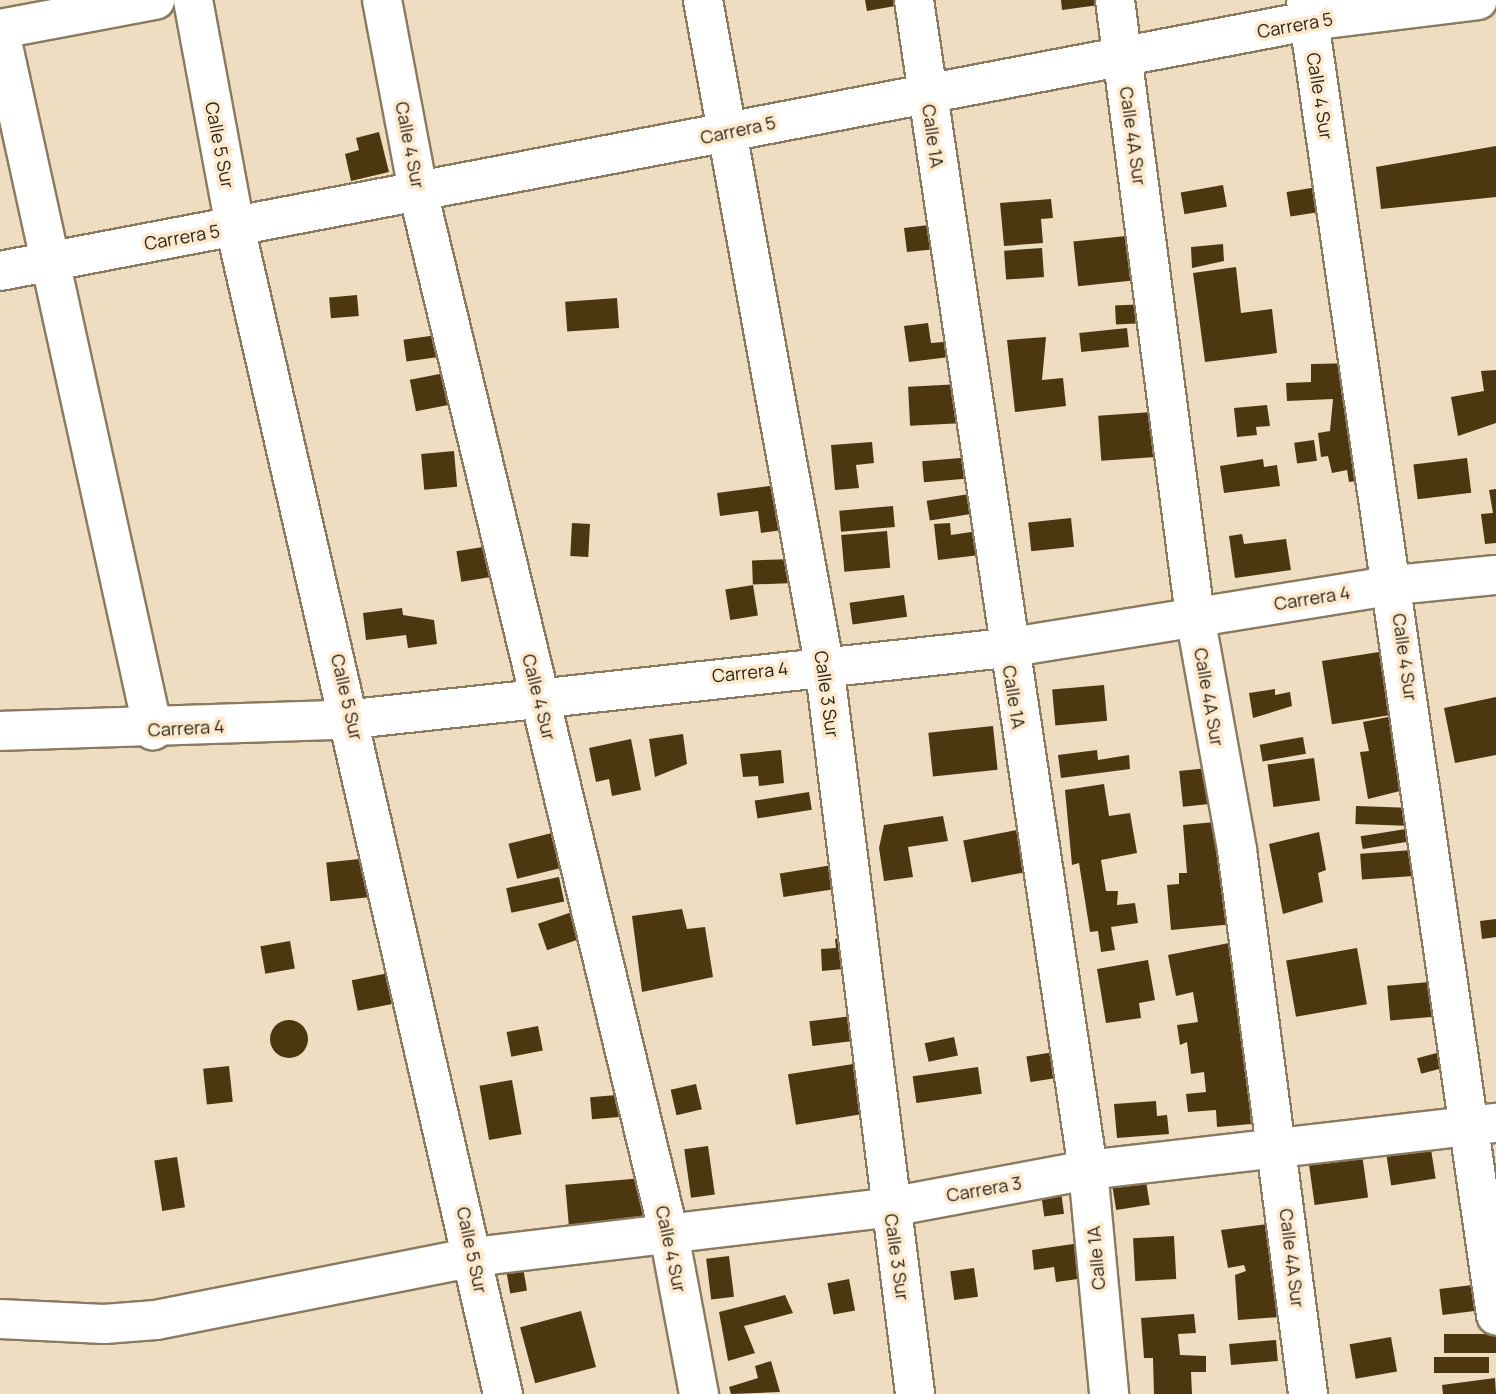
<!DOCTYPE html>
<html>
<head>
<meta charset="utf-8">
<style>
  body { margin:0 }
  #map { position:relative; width:1496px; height:1394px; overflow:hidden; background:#efddc1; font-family:Manrope,sans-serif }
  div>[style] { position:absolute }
  .building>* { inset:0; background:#4d3710; transform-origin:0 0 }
  .round { border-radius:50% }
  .roads { filter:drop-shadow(2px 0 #8a7a60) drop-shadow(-2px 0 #8a7a60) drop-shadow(0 2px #8a7a60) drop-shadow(0 -2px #8a7a60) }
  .street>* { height:38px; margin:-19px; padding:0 19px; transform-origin:19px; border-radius:19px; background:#fff }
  span { translate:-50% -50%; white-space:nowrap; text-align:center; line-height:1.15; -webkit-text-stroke:7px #fdeace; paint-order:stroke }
  .street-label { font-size:18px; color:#292318 }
</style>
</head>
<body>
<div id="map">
  <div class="building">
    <div style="clip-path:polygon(865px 0,893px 0,895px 6px,867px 11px)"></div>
    <div style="clip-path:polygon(1061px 0,1098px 0,1099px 5px,1062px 10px)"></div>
    <div style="clip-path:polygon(379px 132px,389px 172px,351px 181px,345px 154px,359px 150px,356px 138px)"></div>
    <div style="clip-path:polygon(1496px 146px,1496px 197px,1381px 209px,1376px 167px)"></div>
    <div style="left:1223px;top:185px;width:22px;height:43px;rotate:80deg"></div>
    <div style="left:1330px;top:185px;width:25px;height:44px;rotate:81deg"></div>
    <div style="clip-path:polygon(1051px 199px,1053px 218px,1041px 219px,1043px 243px,1004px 246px,1000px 203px)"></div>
    <div style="clip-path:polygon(929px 225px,946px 248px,907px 252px,904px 228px)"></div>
    <div style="left:1145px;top:234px;width:45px;height:72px;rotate:84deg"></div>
    <div style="clip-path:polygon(1223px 244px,1224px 261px,1192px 268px,1191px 247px)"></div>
    <div style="left:1042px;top:248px;width:29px;height:38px;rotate:86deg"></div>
    <div style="clip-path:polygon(1236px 267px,1241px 313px,1272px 309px,1277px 353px,1205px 362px,1193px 273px)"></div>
    <div style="left:357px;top:295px;width:21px;height:28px;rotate:85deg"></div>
    <div style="left:617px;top:298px;width:30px;height:52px;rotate:86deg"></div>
    <div style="left:1146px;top:304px;width:19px;height:31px;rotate:87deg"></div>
    <div style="clip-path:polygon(928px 323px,931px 343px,955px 341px,957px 356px,909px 362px,904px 326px)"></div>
    <div style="left:1127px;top:328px;width:19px;height:48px;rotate:84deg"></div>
    <div style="left:451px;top:333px;width:22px;height:48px;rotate:82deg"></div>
    <div style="clip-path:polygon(1046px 337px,1042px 380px,1063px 378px,1066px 406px,1015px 412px,1007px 340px)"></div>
    <div style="clip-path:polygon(1360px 363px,1377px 478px,1349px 482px,1347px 470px,1332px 473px,1328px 456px,1321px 457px,1318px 433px,1330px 431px,1333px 399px,1287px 401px,1286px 383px,1311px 382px,1311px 364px)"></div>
    <div style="clip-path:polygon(1496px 370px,1496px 423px,1458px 436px,1451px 397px,1484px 391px,1481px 371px)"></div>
    <div style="left:455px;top:371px;width:32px;height:46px;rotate:79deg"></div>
    <div style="left:962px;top:384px;width:39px;height:54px;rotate:87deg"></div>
    <div style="clip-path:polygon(1267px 405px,1270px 426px,1256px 427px,1257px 435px,1237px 437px,1234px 408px)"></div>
    <div style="left:1167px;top:411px;width:45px;height:69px;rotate:86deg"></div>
    <div style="left:1314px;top:440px;width:21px;height:20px;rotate:82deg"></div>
    <div style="clip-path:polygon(872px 442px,874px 463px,856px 465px,859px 488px,835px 490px,831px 445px)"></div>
    <div style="left:454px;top:451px;width:36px;height:33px;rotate:85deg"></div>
    <div style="left:972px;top:457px;width:21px;height:50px;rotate:85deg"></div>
    <div style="left:1467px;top:458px;width:35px;height:54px;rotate:83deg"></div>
    <div style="clip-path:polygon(1263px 459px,1264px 467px,1277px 465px,1280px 486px,1224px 493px,1220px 466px)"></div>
    <div style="clip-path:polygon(784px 484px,790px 529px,761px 533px,758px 511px,720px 516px,717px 493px)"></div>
    <div style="clip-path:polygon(1496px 489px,1496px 543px,1485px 544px,1481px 514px,1493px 513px,1489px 490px)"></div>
    <div style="left:982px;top:492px;width:20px;height:56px;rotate:81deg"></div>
    <div style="left:893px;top:506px;width:21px;height:54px;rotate:85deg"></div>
    <div style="left:1071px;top:518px;width:29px;height:43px;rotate:84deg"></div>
    <div style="left:572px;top:523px;width:18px;height:33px;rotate:3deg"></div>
    <div style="clip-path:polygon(950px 523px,951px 535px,985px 530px,988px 554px,938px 560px,934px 524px)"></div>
    <div style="left:887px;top:531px;width:37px;height:46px;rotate:85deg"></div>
    <div style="clip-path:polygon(1242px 534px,1244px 544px,1286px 539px,1291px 570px,1235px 578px,1229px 536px)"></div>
    <div style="left:489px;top:546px;width:31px;height:33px;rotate:81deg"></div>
    <div style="left:794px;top:559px;width:24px;height:42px;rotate:88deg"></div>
    <div style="left:753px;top:585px;width:31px;height:28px;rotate:81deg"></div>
    <div style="left:904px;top:595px;width:22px;height:55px;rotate:82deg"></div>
    <div style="clip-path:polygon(402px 608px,403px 615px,434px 620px,437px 644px,408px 648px,406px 635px,366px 640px,363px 613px)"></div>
    <div style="left:1398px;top:649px;width:64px;height:77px;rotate:81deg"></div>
    <div style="left:1104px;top:685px;width:36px;height:52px;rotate:85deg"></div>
    <div style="clip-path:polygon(1275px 689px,1275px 695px,1290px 692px,1292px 706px,1253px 718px,1249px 693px)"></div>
    <div style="clip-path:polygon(1496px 697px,1496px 755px,1455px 763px,1444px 708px)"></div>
    <div style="clip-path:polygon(1408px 713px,1408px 789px,1368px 799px,1360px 752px,1369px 751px,1363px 722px)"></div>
    <div style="left:993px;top:726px;width:44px;height:65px;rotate:84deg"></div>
    <div style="clip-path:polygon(683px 734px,687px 764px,655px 777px,649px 739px)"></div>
    <div style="left:1303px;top:737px;width:17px;height:44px;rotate:80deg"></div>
    <div style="clip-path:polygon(631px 739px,641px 790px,612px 796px,609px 779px,596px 782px,589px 748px)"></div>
    <div style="clip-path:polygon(781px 750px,784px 783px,759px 786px,758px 776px,743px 777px,740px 754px)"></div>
    <div style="clip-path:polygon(1097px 750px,1098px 760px,1129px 755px,1130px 769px,1061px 778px,1058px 755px)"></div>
    <div style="left:1314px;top:758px;width:43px;height:47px;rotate:82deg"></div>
    <div style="left:1217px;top:767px;width:36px;height:38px;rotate:84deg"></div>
    <div style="clip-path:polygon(1104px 784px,1109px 816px,1130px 813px,1137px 853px,1101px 860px,1106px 891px,1118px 891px,1117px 905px,1135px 903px,1138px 923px,1111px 927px,1115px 950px,1101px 952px,1098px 931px,1090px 932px,1079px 863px,1072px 865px,1065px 790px)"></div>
    <div style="left:809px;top:792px;width:18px;height:55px;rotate:81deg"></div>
    <div style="left:1356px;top:806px;width:65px;height:18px;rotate:2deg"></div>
    <div style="clip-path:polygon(943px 816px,948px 841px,908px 847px,913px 877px,884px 881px,879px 848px,884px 825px)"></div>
    <div style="clip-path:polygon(1226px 821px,1244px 923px,1171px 930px,1167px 885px,1179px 884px,1179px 873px,1187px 873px,1183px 825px)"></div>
    <div style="left:1027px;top:828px;width:43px;height:65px;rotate:79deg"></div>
    <div style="left:1412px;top:828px;width:13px;height:52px;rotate:81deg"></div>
    <div style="left:556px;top:832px;width:36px;height:49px;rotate:76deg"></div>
    <div style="clip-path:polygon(1319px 832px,1326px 870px,1318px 873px,1323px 902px,1283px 914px,1269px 844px)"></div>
    <div style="left:1427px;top:849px;width:26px;height:67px;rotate:86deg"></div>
    <div style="left:369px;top:858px;width:39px;height:43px;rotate:84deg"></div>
    <div style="left:839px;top:864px;width:24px;height:60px;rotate:81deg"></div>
    <div style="left:559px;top:877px;width:25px;height:54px;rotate:78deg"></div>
    <div style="clip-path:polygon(682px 909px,687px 929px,705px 927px,713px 977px,642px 992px,632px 916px)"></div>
    <div style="left:572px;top:912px;width:28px;height:36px;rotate:71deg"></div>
    <div style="clip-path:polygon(1496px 919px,1496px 937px,1482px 939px,1480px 921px)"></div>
    <div style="clip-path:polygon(842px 938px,853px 968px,822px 971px,821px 949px,836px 948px,835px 939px)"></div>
    <div style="left:290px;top:941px;width:28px;height:30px;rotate:80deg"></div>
    <div style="clip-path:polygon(1229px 943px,1250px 1100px,1264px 1099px,1265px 1113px,1250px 1114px,1251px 1124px,1217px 1127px,1216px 1110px,1188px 1112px,1186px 1094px,1206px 1092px,1204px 1072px,1191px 1074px,1187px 1042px,1180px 1045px,1177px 1025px,1198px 1022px,1193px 992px,1176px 996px,1168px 955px)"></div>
    <div style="left:1357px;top:948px;width:57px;height:72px;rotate:80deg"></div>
    <div style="clip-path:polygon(1148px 960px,1155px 1000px,1139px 1003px,1141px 1018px,1106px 1023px,1097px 969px)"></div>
    <div style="left:394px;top:972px;width:31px;height:43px;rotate:79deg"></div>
    <div style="left:1441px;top:981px;width:35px;height:54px;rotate:85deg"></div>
    <div style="left:860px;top:1015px;width:25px;height:51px;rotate:83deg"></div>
    <div class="round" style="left:270px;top:1020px;width:38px;height:38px"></div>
    <div style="left:538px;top:1026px;width:25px;height:32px;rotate:79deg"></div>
    <div style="left:954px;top:1037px;width:19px;height:30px;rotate:78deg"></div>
    <div style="left:1448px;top:1050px;width:16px;height:32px;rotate:75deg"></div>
    <div style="left:1054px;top:1052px;width:26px;height:28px;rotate:81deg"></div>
    <div style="left:866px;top:1062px;width:51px;height:79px;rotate:81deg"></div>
    <div style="left:229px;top:1066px;width:36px;height:26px;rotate:84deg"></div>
    <div style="left:978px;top:1067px;width:27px;height:66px;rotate:82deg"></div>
    <div style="left:512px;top:1080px;width:55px;height:33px;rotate:80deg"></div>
    <div style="left:696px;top:1084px;width:26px;height:26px;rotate:77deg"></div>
    <div style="left:617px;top:1095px;width:22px;height:27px;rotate:85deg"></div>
    <div style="clip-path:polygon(1156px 1101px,1157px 1116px,1167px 1115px,1169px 1134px,1117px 1138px,1114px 1104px)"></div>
    <div style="left:1430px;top:1143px;width:36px;height:45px;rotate:81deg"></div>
    <div style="left:708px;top:1146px;width:49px;height:24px;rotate:82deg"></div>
    <div style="left:1362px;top:1154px;width:44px;height:54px;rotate:82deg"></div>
    <div style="left:177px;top:1157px;width:51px;height:23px;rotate:81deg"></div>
    <div style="left:643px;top:1178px;width:44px;height:78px;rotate:85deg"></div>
    <div style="left:1146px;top:1181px;width:24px;height:34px;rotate:81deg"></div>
    <div style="left:1061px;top:1192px;width:22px;height:20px;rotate:82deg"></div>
    <div style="clip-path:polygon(1284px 1222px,1293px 1316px,1238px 1320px,1235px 1275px,1246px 1271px,1244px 1265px,1228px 1268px,1221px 1230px)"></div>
    <div style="left:1174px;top:1236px;width:43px;height:41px;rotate:87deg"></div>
    <div style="clip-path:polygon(1080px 1243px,1085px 1278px,1056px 1282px,1054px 1267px,1034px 1270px,1032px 1250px)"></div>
    <div style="left:729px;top:1256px;width:41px;height:23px;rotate:83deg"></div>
    <div style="left:522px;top:1262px;width:29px;height:17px;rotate:80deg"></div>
    <div style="left:974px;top:1268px;width:29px;height:24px;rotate:82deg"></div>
    <div style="left:849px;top:1279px;width:32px;height:22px;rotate:79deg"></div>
    <div style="left:1489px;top:1283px;width:26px;height:50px;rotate:83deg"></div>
    <div style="clip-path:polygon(785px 1295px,793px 1313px,744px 1326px,755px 1353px,728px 1361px,719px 1312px)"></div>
    <div style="left:581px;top:1311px;width:58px;height:63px;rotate:75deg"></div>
    <div style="clip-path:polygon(1194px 1314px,1196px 1333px,1178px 1334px,1180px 1355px,1206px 1356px,1206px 1372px,1191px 1372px,1192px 1394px,1154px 1394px,1153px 1358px,1144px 1358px,1141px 1318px)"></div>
    <div style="left:1444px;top:1334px;width:52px;height:19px"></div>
    <div style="left:1391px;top:1337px;width:35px;height:42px;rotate:80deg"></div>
    <div style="left:1276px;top:1340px;width:21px;height:47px;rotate:85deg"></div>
    <div style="left:1489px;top:1357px;width:16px;height:55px;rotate:90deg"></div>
    <div style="clip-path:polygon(771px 1361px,780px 1392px,731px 1394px,729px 1387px,758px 1378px,755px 1366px)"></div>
    <div style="clip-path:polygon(1495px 1378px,1496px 1394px,1443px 1394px,1442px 1385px)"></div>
  </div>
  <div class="roads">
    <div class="street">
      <div style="left:193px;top:0;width:231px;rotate:79.5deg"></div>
      <div style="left:235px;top:227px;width:1197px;rotate:77.07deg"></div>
      <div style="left:382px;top:0;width:199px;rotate:79.3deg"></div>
      <div style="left:419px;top:196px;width:1068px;rotate:76.46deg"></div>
      <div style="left:669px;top:1234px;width:163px;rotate:79.4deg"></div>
      <div style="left:703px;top:0;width:675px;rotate:79.67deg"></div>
      <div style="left:824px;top:664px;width:736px;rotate:82.89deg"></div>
      <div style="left:914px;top:0;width:1183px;rotate:81.54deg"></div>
      <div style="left:1088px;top:1170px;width:225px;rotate:84.6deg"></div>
      <div style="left:1115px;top:0;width:621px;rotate:82.6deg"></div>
      <div style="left:1195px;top:616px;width:238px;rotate:79.8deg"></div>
      <div style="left:1237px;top:850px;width:549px;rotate:82.56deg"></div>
      <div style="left:1306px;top:0;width:1329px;rotate:81.78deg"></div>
      <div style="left:0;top:29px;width:158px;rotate:-10.6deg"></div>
      <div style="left:0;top:32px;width:715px;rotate:77.64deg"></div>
      <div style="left:0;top:271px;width:1332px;rotate:-10.82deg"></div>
      <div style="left:1308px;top:21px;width:171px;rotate:-7deg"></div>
      <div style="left:0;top:731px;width:353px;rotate:-1.9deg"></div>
      <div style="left:353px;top:719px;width:657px;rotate:-6.21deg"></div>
      <div style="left:1006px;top:648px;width:394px;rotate:-9.2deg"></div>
      <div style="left:1395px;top:585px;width:101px;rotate:-5.7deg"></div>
      <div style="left:0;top:1319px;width:104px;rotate:2.8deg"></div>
      <div style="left:104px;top:1324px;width:52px;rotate:-4.4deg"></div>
      <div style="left:156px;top:1320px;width:323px;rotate:-11.2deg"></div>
      <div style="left:473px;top:1257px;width:420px;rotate:-6.8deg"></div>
      <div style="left:890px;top:1207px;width:201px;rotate:-10.6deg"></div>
      <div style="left:1088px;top:1170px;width:411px;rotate:-6.6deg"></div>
    </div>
  </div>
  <div class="street-label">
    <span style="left:1295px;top:25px;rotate:-10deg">Carrera 5</span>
    <span style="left:1320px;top:96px;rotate:81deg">Calle 4 Sur</span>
    <span style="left:738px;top:130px;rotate:-12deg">Carrera 5</span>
    <span style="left:933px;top:136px;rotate:82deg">Calle 1A</span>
    <span style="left:1133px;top:136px;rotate:82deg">Calle 4A Sur</span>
    <span style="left:220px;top:145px;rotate:79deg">Calle 5 Sur</span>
    <span style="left:410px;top:145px;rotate:79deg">Calle 4 Sur</span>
    <span style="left:182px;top:237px;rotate:-10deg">Carrera 5</span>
    <span style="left:1312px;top:598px;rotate:-9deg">Carrera 4</span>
    <span style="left:1405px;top:657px;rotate:82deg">Calle 4 Sur</span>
    <span style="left:750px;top:672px;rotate:-6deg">Carrera 4</span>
    <span style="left:827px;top:694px;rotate:82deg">Calle 3 Sur</span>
    <span style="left:347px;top:697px;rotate:77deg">Calle 5 Sur</span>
    <span style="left:539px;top:697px;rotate:76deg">Calle 4 Sur</span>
    <span style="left:1014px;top:697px;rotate:81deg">Calle 1A</span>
    <span style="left:1209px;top:697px;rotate:80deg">Calle 4A Sur</span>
    <span style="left:186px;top:728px;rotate:-3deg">Carrera 4</span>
    <span style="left:984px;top:1189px;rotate:-10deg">Carrera 3</span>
    <span style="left:671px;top:1249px;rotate:78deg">Calle 4 Sur</span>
    <span style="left:472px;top:1250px;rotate:78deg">Calle 5 Sur</span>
    <span style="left:897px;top:1257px;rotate:82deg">Calle 3 Sur</span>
    <span style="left:1096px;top:1258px;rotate:-95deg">Calle 1A</span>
    <span style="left:1292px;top:1258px;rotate:83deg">Calle 4A Sur</span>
  </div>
</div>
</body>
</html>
